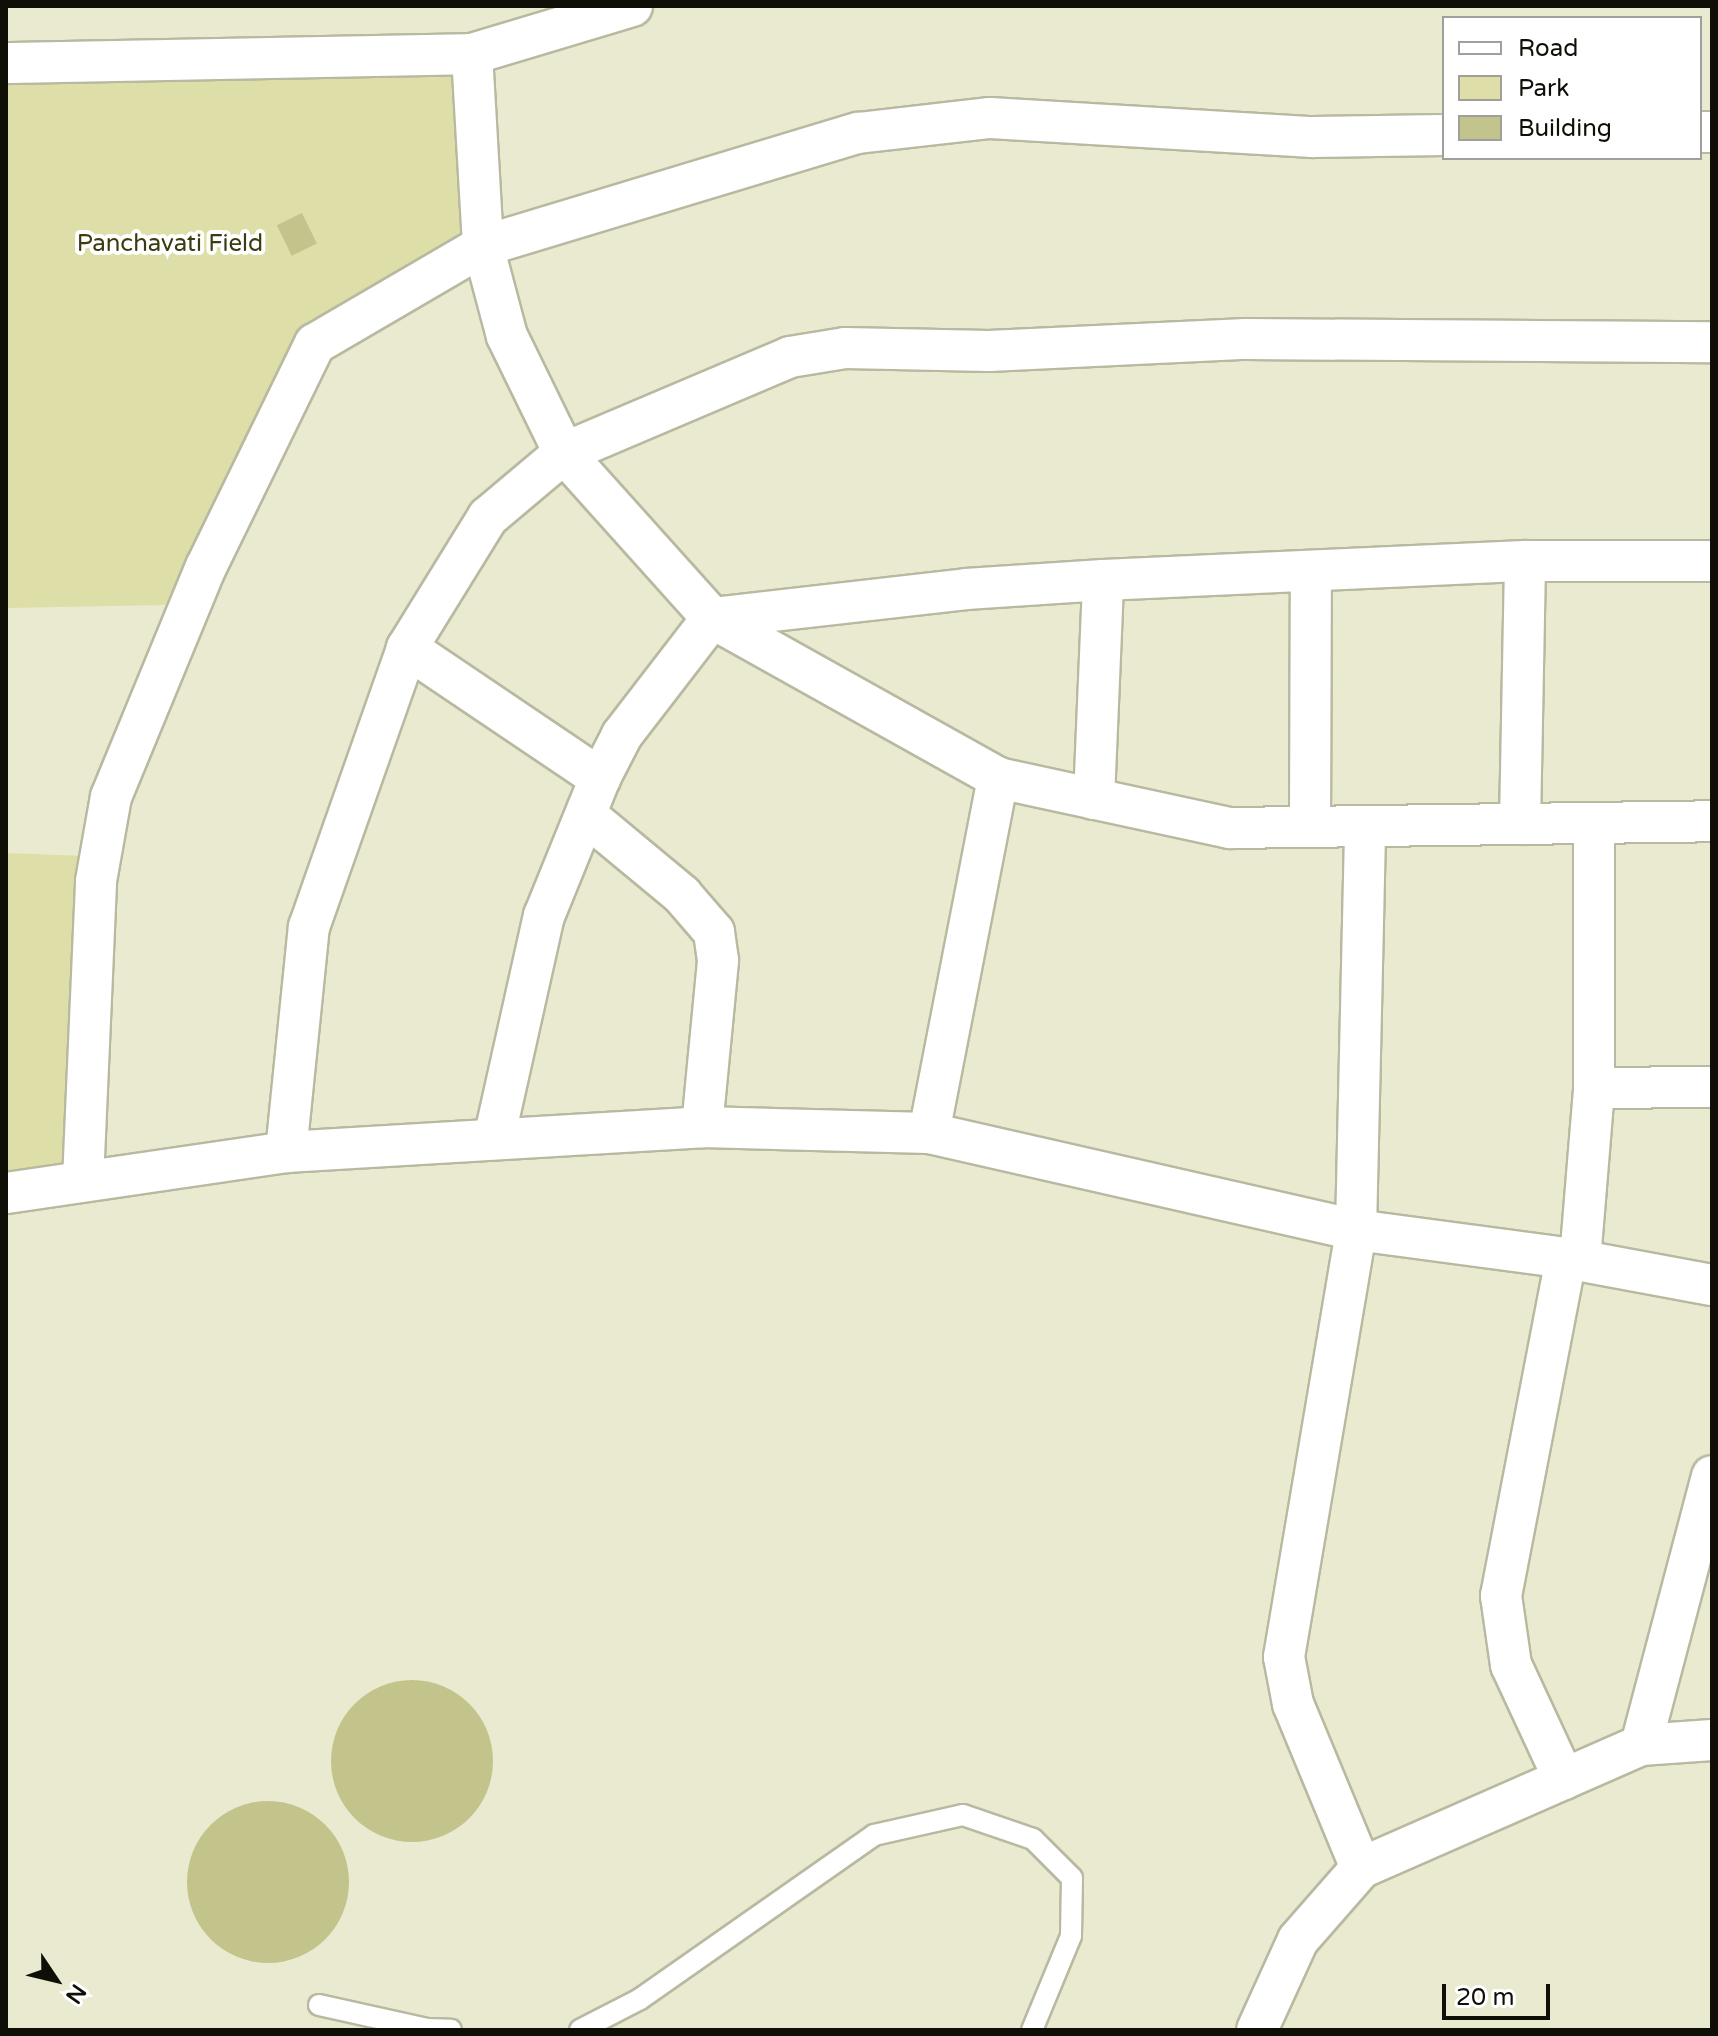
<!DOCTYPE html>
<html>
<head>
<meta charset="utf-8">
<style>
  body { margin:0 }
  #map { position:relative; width:1718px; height:2036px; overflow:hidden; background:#e9ead0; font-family:"Varela Round",sans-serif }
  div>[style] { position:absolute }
  .green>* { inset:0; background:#dddea8 }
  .building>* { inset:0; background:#c3c48c; transform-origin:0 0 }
  .round { border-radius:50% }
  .roads { filter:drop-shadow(2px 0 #b8b9a0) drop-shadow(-2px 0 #b8b9a0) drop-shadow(0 2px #b8b9a0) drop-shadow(0 -2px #b8b9a0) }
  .service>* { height:20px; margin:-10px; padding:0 10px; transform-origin:10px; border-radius:10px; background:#fff }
  .minor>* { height:40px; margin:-20px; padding:0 20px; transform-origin:20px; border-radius:20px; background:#fff }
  span { translate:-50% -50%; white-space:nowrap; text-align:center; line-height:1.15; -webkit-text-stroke:8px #fff; paint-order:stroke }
  .park-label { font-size:24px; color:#3c3c10 }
  .frame { position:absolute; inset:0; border:8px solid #0f0f07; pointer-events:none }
  .legend { position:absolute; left:1442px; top:16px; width:260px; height:144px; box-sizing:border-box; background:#fff; border:2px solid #9f9f9c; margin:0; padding:10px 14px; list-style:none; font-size:24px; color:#0f0f07 }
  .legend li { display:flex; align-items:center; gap:16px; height:40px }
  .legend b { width:40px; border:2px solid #9f9f9c }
  .north { position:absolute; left:16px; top:1940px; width:80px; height:80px; -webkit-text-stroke:6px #fff; paint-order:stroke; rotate:125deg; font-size:22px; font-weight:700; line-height:32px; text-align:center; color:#0f0f07 }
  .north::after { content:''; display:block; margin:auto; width:28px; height:36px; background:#0f0f07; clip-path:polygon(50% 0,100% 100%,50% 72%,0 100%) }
  .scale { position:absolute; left:1442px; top:1984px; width:108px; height:36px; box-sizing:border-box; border:4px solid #0f0f07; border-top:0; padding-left:10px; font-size:24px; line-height:28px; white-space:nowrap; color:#0f0f07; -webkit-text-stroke:6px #fff; paint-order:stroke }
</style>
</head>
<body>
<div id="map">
  <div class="green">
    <div style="clip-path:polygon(455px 74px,483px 232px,290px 356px,165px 605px,6px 608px,6px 85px)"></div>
    <div style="clip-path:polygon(6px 853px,84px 856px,67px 1168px,6px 1171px)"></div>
  </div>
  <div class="building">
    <div style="left:302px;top:213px;width:34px;height:28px;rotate:64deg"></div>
    <div class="round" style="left:331px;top:1680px;width:162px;height:162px"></div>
    <div class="round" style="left:187px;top:1801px;width:162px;height:162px"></div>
  </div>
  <div class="roads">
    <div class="service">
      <div style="left:319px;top:2005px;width:111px;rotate:12.5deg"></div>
      <div style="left:427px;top:2029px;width:24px;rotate:2deg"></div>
      <div style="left:580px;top:2030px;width:68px;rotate:-27.3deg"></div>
      <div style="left:640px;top:1999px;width:286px;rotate:-35deg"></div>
      <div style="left:874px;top:1835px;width:91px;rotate:-12.7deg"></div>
      <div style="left:963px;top:1815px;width:74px;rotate:18.9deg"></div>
      <div style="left:1033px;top:1839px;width:55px;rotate:45deg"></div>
      <div style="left:1072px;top:1878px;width:58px;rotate:91deg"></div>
      <div style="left:1071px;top:1936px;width:102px;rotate:112.5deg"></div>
    </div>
    <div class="minor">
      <div style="left:472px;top:54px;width:192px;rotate:86.7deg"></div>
      <div style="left:483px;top:246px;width:93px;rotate:75.1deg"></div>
      <div style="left:507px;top:336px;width:130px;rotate:64deg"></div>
      <div style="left:564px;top:453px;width:222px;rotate:48.1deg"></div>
      <div style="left:712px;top:618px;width:328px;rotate:29.2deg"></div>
      <div style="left:998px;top:778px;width:237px;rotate:12.2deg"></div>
      <div style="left:1230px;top:828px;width:482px;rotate:-0.8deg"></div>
      <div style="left:6px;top:63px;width:466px;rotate:-1.1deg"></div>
      <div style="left:472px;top:54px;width:167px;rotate:-16.7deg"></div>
      <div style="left:1700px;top:132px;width:12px"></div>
      <div style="left:407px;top:648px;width:233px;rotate:34deg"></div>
      <div style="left:1094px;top:799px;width:219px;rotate:-87.6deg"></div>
      <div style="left:587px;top:816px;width:124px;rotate:39.7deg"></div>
      <div style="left:682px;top:895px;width:49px;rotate:49.1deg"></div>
      <div style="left:714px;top:932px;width:29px;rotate:82deg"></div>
      <div style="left:718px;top:961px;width:167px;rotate:95.5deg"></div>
      <div style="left:1520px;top:824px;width:263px;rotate:-88.9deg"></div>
      <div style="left:1310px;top:827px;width:255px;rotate:-89.8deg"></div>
      <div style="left:1594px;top:1088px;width:118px;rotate:-0.5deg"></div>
      <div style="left:929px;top:1133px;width:362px;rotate:-79deg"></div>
      <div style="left:494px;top:1139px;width:229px;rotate:-77.4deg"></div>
      <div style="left:544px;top:916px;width:149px;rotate:-67.9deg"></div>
      <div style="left:600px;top:778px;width:48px;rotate:-62.9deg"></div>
      <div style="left:622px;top:735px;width:148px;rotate:-52.4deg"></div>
      <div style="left:712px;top:618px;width:256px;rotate:-6.5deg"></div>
      <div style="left:966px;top:589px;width:137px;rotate:-3.8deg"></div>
      <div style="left:1103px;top:580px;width:422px;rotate:-2.6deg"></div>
      <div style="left:1525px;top:561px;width:187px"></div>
      <div style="left:286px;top:1152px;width:226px;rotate:-84.2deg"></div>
      <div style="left:309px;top:927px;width:296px;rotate:-70.6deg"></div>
      <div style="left:407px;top:648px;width:154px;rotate:-58.3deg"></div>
      <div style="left:488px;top:517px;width:99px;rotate:-40.1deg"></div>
      <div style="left:564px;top:453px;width:246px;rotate:-23deg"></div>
      <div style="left:790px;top:357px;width:56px;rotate:-9.3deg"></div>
      <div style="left:845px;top:348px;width:144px;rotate:1.2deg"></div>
      <div style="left:989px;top:351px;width:257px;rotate:-2.7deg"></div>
      <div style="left:1246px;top:339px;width:466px;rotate:0.4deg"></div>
      <div style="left:83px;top:1181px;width:300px;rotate:-87.5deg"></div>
      <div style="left:96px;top:881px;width:85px;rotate:-79.9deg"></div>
      <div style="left:111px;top:797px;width:249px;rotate:-67.6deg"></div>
      <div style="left:206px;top:567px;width:248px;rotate:-64deg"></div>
      <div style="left:315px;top:344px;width:194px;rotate:-30.3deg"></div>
      <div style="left:483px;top:246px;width:392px;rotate:-16.8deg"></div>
      <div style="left:858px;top:133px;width:133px;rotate:-6.5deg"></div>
      <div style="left:990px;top:118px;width:323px;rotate:3.4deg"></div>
      <div style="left:1312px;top:137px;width:132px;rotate:-0.9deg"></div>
      <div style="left:6px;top:1193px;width:283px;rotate:-8.3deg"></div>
      <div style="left:286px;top:1152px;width:417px;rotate:-3.4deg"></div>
      <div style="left:702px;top:1127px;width:227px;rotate:1.5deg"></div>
      <div style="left:929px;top:1133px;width:438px;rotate:12.8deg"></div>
      <div style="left:1356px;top:1230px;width:212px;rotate:7.6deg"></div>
      <div style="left:1566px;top:1258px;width:148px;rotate:10.5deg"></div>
      <div style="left:1580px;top:1260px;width:173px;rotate:-85.3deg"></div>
      <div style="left:1594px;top:1088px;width:265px;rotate:-90deg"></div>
      <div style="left:1641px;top:1745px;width:278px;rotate:-75.2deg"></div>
      <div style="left:1564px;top:1779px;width:126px;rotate:-114.9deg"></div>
      <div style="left:1511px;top:1665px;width:70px;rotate:-98.2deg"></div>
      <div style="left:1501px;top:1596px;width:344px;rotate:-79.1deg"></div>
      <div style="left:1361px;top:1868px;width:178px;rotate:-112.5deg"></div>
      <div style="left:1293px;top:1704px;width:48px;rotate:-100.8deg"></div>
      <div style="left:1284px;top:1657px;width:433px;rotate:-80.4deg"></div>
      <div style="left:1356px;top:1230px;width:404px;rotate:-88.7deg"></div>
      <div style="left:1257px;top:2030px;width:99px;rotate:-65.5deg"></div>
      <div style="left:1298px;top:1940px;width:96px;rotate:-48.8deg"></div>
      <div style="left:1361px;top:1868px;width:306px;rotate:-23.7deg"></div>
      <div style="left:1641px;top:1745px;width:71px;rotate:-4deg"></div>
    </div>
  </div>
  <div class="park-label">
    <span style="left:170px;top:244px">Panchavati Field</span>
  </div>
  <div class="frame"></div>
  <ul class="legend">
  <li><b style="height:10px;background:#fff"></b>Road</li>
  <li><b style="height:22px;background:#dddea8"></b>Park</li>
  <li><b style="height:22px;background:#c3c48c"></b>Building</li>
  </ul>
  <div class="north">N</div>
  <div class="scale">20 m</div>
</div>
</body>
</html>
